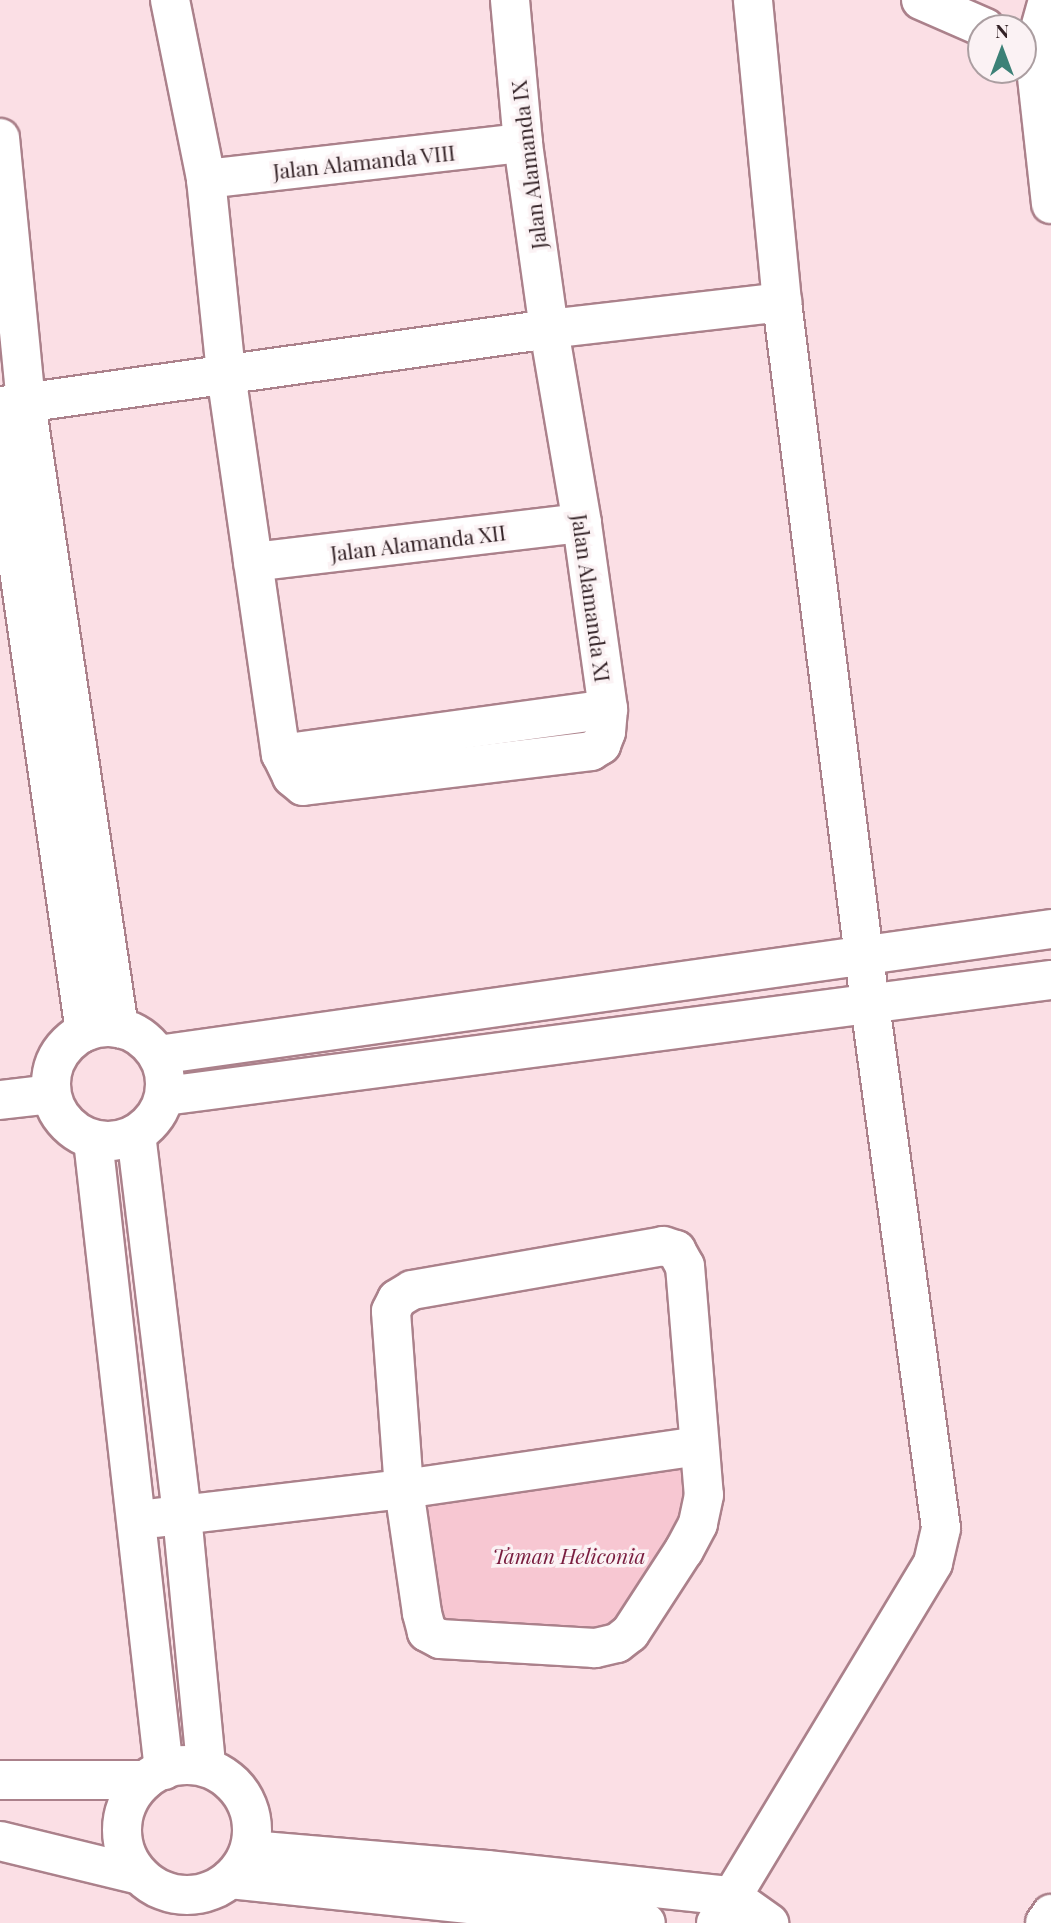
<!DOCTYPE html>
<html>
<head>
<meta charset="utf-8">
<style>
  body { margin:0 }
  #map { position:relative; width:1051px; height:1923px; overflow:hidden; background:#fbdfe5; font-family:"Playfair Display",serif }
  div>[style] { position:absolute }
  .green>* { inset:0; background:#f7c7d2 }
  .roads { filter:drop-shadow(2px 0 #ab818b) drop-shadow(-2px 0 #ab818b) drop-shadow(0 2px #ab818b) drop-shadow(0 -2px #ab818b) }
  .minor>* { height:38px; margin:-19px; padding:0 19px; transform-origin:19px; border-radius:19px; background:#fff }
  .minor>.ring { margin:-19px; padding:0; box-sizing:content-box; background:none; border:38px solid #fff; border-radius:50% }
  span { translate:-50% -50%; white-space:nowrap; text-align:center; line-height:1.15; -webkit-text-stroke:7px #fbf2f4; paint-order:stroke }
  .street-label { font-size:21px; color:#322125 }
  .park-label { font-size:21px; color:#791d3f; font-style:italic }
  .north { position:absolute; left:967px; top:14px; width:70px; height:70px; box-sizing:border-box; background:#fbf2f4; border:2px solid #ab9ea1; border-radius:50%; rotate:0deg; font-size:19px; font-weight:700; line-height:28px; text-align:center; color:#322125 }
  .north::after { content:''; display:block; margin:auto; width:24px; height:32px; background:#3c8177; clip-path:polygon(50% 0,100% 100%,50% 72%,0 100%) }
</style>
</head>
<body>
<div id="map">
  <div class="green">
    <div style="clip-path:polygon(699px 1446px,704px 1495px,630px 1633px,427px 1632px,404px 1489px)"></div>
  </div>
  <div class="roads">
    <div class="minor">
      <div style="left:170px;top:0;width:183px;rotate:78.6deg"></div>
      <div style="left:206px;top:179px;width:196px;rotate:84.1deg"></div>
      <div style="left:226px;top:374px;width:384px;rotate:81.8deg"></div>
      <div style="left:281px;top:754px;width:25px;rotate:64deg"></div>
      <div style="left:292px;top:777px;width:14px;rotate:39deg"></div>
      <div style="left:303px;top:786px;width:290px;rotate:-6.9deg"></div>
      <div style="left:591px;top:751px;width:12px;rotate:-31deg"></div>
      <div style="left:601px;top:745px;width:14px;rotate:-69deg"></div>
      <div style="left:606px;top:732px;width:23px;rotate:-85deg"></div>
      <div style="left:608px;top:709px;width:188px;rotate:-98deg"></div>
      <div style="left:582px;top:523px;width:197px;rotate:-99.7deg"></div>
      <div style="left:549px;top:329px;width:188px;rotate:-98deg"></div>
      <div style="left:523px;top:143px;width:144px;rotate:-95.2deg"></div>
      <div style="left:921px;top:0;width:70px;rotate:23.6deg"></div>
      <div style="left:1048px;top:0;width:52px;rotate:105.6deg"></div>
      <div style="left:1034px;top:50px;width:155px;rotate:83.7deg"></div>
      <div style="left:0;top:138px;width:266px;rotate:84.4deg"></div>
      <div style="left:26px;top:403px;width:632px;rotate:81.54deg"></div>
      <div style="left:206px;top:179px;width:319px;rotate:-6.5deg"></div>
      <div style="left:2px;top:406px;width:552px;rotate:-8.01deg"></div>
      <div style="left:549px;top:329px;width:235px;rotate:-6.6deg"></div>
      <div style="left:0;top:437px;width:601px;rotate:81.87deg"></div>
      <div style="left:253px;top:562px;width:331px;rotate:-6.8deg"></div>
      <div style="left:281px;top:754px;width:330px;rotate:-7.8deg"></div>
      <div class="ring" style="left:51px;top:1027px;width:76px;height:76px"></div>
      <div style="left:158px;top:1055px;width:902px;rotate:-8.03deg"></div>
      <div style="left:165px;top:1096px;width:894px;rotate:-7.46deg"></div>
      <div style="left:0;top:1100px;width:51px;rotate:-6.7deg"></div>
      <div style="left:136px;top:1134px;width:384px;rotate:83.1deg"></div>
      <div style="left:182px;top:1515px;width:252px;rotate:84.5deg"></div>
      <div style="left:93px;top:1140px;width:634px;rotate:83.57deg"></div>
      <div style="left:663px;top:1246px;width:14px;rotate:17deg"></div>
      <div style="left:676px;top:1250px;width:18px;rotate:61deg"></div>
      <div style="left:685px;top:1266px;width:230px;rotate:85.3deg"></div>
      <div style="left:704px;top:1495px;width:30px;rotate:102deg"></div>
      <div style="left:698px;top:1524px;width:30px;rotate:118deg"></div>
      <div style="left:684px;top:1550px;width:99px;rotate:123deg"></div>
      <div style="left:630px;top:1633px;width:16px;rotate:142deg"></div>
      <div style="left:617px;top:1643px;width:23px;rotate:167deg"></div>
      <div style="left:595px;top:1648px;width:155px;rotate:-176.7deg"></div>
      <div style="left:440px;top:1639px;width:15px;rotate:-152deg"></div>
      <div style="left:427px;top:1632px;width:20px;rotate:-105deg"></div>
      <div style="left:422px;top:1613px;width:125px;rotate:-98.3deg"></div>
      <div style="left:404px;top:1489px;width:178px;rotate:-94.2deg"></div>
      <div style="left:391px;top:1311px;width:13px;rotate:-63deg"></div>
      <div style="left:397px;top:1299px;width:17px;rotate:-31deg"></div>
      <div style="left:412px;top:1290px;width:255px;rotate:-9.9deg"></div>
      <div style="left:156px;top:1518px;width:250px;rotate:-6.7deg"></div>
      <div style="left:404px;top:1489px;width:298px;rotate:-8.3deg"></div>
      <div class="ring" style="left:122px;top:1765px;width:92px;height:92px"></div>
      <div style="left:0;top:1780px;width:145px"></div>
      <div style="left:0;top:1841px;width:144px;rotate:13.7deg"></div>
      <div style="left:250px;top:1850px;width:238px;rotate:4.8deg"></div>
      <div style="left:487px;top:1870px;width:245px;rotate:6.1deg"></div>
      <div style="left:731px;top:1896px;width:47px;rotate:35.4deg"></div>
      <div style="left:230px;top:1879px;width:418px;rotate:6deg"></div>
      <div style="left:716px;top:1923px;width:420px;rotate:-58.9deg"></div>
      <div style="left:933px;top:1563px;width:36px;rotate:-77deg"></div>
      <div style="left:941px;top:1528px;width:529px;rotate:-97.72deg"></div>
      <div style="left:870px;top:1004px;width:707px;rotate:-97.15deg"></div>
      <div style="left:782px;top:302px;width:303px;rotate:-95.5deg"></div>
      <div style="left:1045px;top:1923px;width:11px;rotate:-56deg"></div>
    </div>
  </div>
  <div class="street-label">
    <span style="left:364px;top:161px;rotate:-6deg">Jalan Alamanda VIII</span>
    <span style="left:528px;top:165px;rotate:-97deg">Jalan Alamanda IX</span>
    <span style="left:418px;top:542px;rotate:-7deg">Jalan Alamanda XII</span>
    <span style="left:592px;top:598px;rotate:82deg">Jalan Alamanda XI</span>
  </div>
  <div class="park-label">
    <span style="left:569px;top:1555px">Taman Heliconia</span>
  </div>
  <div class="north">N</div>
</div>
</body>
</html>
